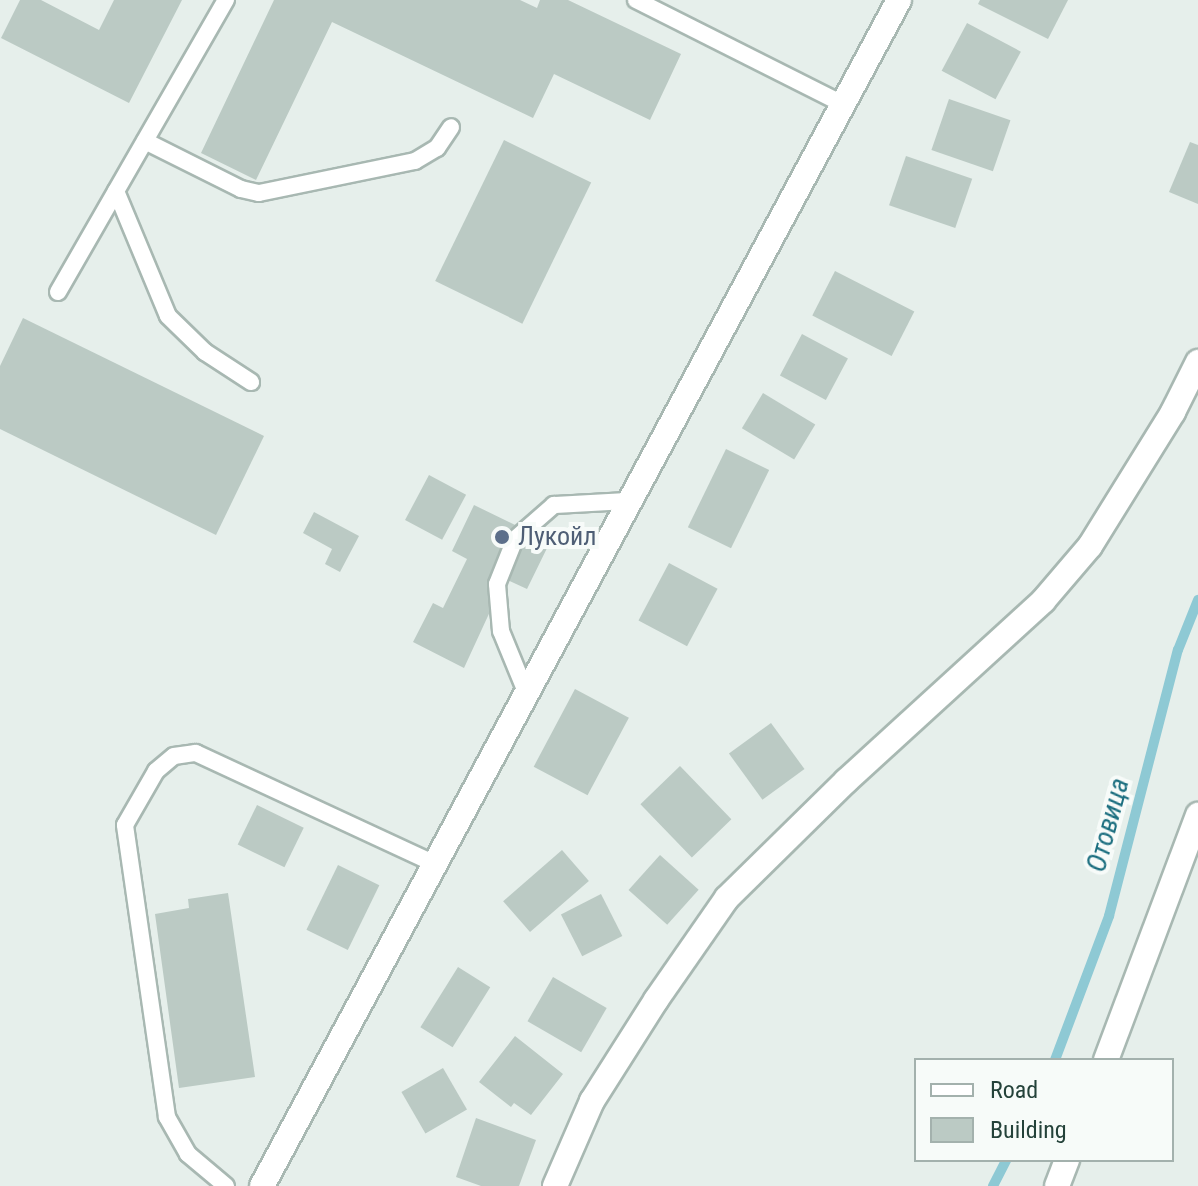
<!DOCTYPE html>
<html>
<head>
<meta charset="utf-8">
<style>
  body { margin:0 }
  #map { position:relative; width:1198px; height:1186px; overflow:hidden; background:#e6efeb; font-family:"Roboto Condensed",sans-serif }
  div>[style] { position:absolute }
  .stream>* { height:10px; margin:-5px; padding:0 5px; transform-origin:5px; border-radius:5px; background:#8ec9d4 }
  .building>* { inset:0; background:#bbcac4; transform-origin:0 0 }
  .roads { filter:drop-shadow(2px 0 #a8b8b2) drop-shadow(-2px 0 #a8b8b2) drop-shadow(0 2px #a8b8b2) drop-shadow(0 -2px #a8b8b2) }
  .service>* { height:16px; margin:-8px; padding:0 8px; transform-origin:8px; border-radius:8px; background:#fff }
  .minor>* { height:24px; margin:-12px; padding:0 12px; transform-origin:12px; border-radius:12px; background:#fff }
  .tertiary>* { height:24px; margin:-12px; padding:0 12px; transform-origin:12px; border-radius:12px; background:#fff }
  .dots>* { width:22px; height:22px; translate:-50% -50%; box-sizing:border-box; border:4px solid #f7fbf9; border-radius:50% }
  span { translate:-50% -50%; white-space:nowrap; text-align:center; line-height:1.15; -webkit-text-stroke:8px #f7fbf9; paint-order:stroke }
  .service-label { font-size:26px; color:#4e5e75 }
  .left { translate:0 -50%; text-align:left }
  .water-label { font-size:28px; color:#1c6f80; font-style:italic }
  .legend { position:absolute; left:914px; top:1058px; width:260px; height:104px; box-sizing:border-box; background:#f7fbf9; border:2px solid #a3b1ad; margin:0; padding:10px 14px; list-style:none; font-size:24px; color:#24423a }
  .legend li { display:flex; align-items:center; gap:16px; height:40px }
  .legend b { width:40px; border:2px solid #a3b1ad }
</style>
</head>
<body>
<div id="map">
  <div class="stream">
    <div style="left:1055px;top:1060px;width:154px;rotate:-69.4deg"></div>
    <div style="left:1109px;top:916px;width:275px;rotate:-75.5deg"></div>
    <div style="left:1178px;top:650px;width:54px;rotate:-68.2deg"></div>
    <div style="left:993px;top:1186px;width:29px;rotate:-63deg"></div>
  </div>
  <div class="building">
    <div style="clip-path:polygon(20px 0,41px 0,99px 30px,114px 0,182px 0,129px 103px,1px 38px)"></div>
    <div style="clip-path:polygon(274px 0,520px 0,537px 8px,540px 0,568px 0,681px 54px,650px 120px,554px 74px,533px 118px,332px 22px,256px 180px,201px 153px)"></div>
    <div style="clip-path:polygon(980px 0,1068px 0,1048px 39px,978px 4px)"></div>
    <div style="left:967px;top:23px;width:61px;height:54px;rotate:28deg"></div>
    <div style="left:949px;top:99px;width:65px;height:54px;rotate:19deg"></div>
    <div style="left:504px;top:140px;width:97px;height:157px;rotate:26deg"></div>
    <div style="clip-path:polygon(1190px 142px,1198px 145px,1198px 204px,1169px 192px)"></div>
    <div style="left:906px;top:156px;width:70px;height:52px;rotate:19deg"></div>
    <div style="left:835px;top:271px;width:89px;height:50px;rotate:27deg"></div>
    <div style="clip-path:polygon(23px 318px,264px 436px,216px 535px,0 429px,0 366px)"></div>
    <div style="left:802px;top:334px;width:52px;height:47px;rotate:28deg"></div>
    <div style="left:763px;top:393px;width:61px;height:41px;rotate:31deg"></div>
    <div style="left:726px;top:449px;width:48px;height:87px;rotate:26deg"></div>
    <div style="left:429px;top:475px;width:42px;height:51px;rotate:28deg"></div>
    <div style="clip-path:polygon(474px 505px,550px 542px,527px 589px,505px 579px,464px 668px,413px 642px,433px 603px,443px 608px,467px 559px,452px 551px)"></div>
    <div style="clip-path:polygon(314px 512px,359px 536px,340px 572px,325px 564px,332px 549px,303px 533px)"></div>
    <div style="left:669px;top:563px;width:55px;height:65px;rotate:28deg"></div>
    <div style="left:575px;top:689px;width:61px;height:88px;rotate:28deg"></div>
    <div style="left:771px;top:723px;width:57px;height:52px;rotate:54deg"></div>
    <div style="left:680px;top:766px;width:74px;height:55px;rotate:46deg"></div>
    <div style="left:257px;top:805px;width:52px;height:44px;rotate:26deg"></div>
    <div style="left:562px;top:850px;width:41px;height:78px;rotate:49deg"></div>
    <div style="left:660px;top:855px;width:52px;height:47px;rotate:42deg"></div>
    <div style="left:338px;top:865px;width:46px;height:72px;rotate:26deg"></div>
    <div style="clip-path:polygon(228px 893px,255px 1077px,179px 1088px,155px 914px,189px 908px,188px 899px)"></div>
    <div style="left:601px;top:894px;width:47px;height:45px;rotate:63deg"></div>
    <div style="left:458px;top:967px;width:38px;height:71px;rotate:32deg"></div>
    <div style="left:553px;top:977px;width:62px;height:51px;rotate:30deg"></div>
    <div style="clip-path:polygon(515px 1036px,563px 1074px,531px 1115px,514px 1103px,511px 1107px,479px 1082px)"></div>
    <div style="left:443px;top:1068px;width:48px;height:48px;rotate:60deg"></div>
    <div style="clip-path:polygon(476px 1118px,536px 1140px,519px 1186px,481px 1186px,456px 1177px)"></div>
  </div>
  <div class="roads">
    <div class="service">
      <div style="left:636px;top:0;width:232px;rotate:26.7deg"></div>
      <div style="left:145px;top:141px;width:107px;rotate:26.6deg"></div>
      <div style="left:241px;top:189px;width:18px;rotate:13deg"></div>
      <div style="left:259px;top:193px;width:159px;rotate:-11.6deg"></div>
      <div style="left:415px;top:161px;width:26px;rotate:-31deg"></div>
      <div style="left:437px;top:148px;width:25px;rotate:-56deg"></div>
      <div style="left:116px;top:191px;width:135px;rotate:67.4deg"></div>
      <div style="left:168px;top:316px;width:52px;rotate:44.2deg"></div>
      <div style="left:205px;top:352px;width:55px;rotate:33.1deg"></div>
      <div style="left:58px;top:292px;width:337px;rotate:-60.1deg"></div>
      <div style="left:526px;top:692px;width:66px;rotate:-112.3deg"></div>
      <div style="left:501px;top:631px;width:47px;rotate:-94.9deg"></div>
      <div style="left:497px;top:584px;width:48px;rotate:-68.2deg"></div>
      <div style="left:515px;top:539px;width:52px;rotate:-41.1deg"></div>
      <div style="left:554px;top:505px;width:74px;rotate:-3.1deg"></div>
      <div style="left:226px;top:1186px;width:50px;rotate:-139.9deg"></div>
      <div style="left:188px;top:1154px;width:43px;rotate:-119.6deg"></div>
      <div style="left:167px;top:1117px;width:295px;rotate:-98.2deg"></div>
      <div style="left:125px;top:825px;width:62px;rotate:-60.1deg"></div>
      <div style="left:156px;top:771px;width:23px;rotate:-40deg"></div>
      <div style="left:174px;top:756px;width:22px;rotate:-8deg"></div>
      <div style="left:196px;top:753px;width:264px;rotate:24.9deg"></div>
    </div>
    <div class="minor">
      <div style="left:1106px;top:1060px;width:262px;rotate:-69.4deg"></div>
      <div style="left:555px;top:1186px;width:93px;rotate:-66.5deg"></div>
      <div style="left:592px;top:1101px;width:120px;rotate:-57.6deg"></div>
      <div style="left:656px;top:1000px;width:124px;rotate:-55.2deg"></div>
      <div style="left:727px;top:898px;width:167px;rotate:-44.5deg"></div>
      <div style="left:846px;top:781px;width:267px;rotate:-42.4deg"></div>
      <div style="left:1043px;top:601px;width:72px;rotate:-49.5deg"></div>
      <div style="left:1090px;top:546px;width:158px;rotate:-58.2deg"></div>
      <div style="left:1173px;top:412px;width:56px;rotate:-63.4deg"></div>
      <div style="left:1057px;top:1186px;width:28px;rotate:-69deg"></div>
    </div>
    <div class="tertiary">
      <div style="left:262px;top:1186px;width:1346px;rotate:-61.76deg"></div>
    </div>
  </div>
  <div class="dots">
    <div style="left:502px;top:537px;background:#5c6f8a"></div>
  </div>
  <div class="service-label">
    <span class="left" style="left:518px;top:537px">Лукойл</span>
  </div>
  <div class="water-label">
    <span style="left:1108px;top:825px;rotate:-75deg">Отовица</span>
  </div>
  <ul class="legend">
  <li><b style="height:10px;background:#fff"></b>Road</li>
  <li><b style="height:22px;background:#bbcac4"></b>Building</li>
  </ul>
</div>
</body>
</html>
